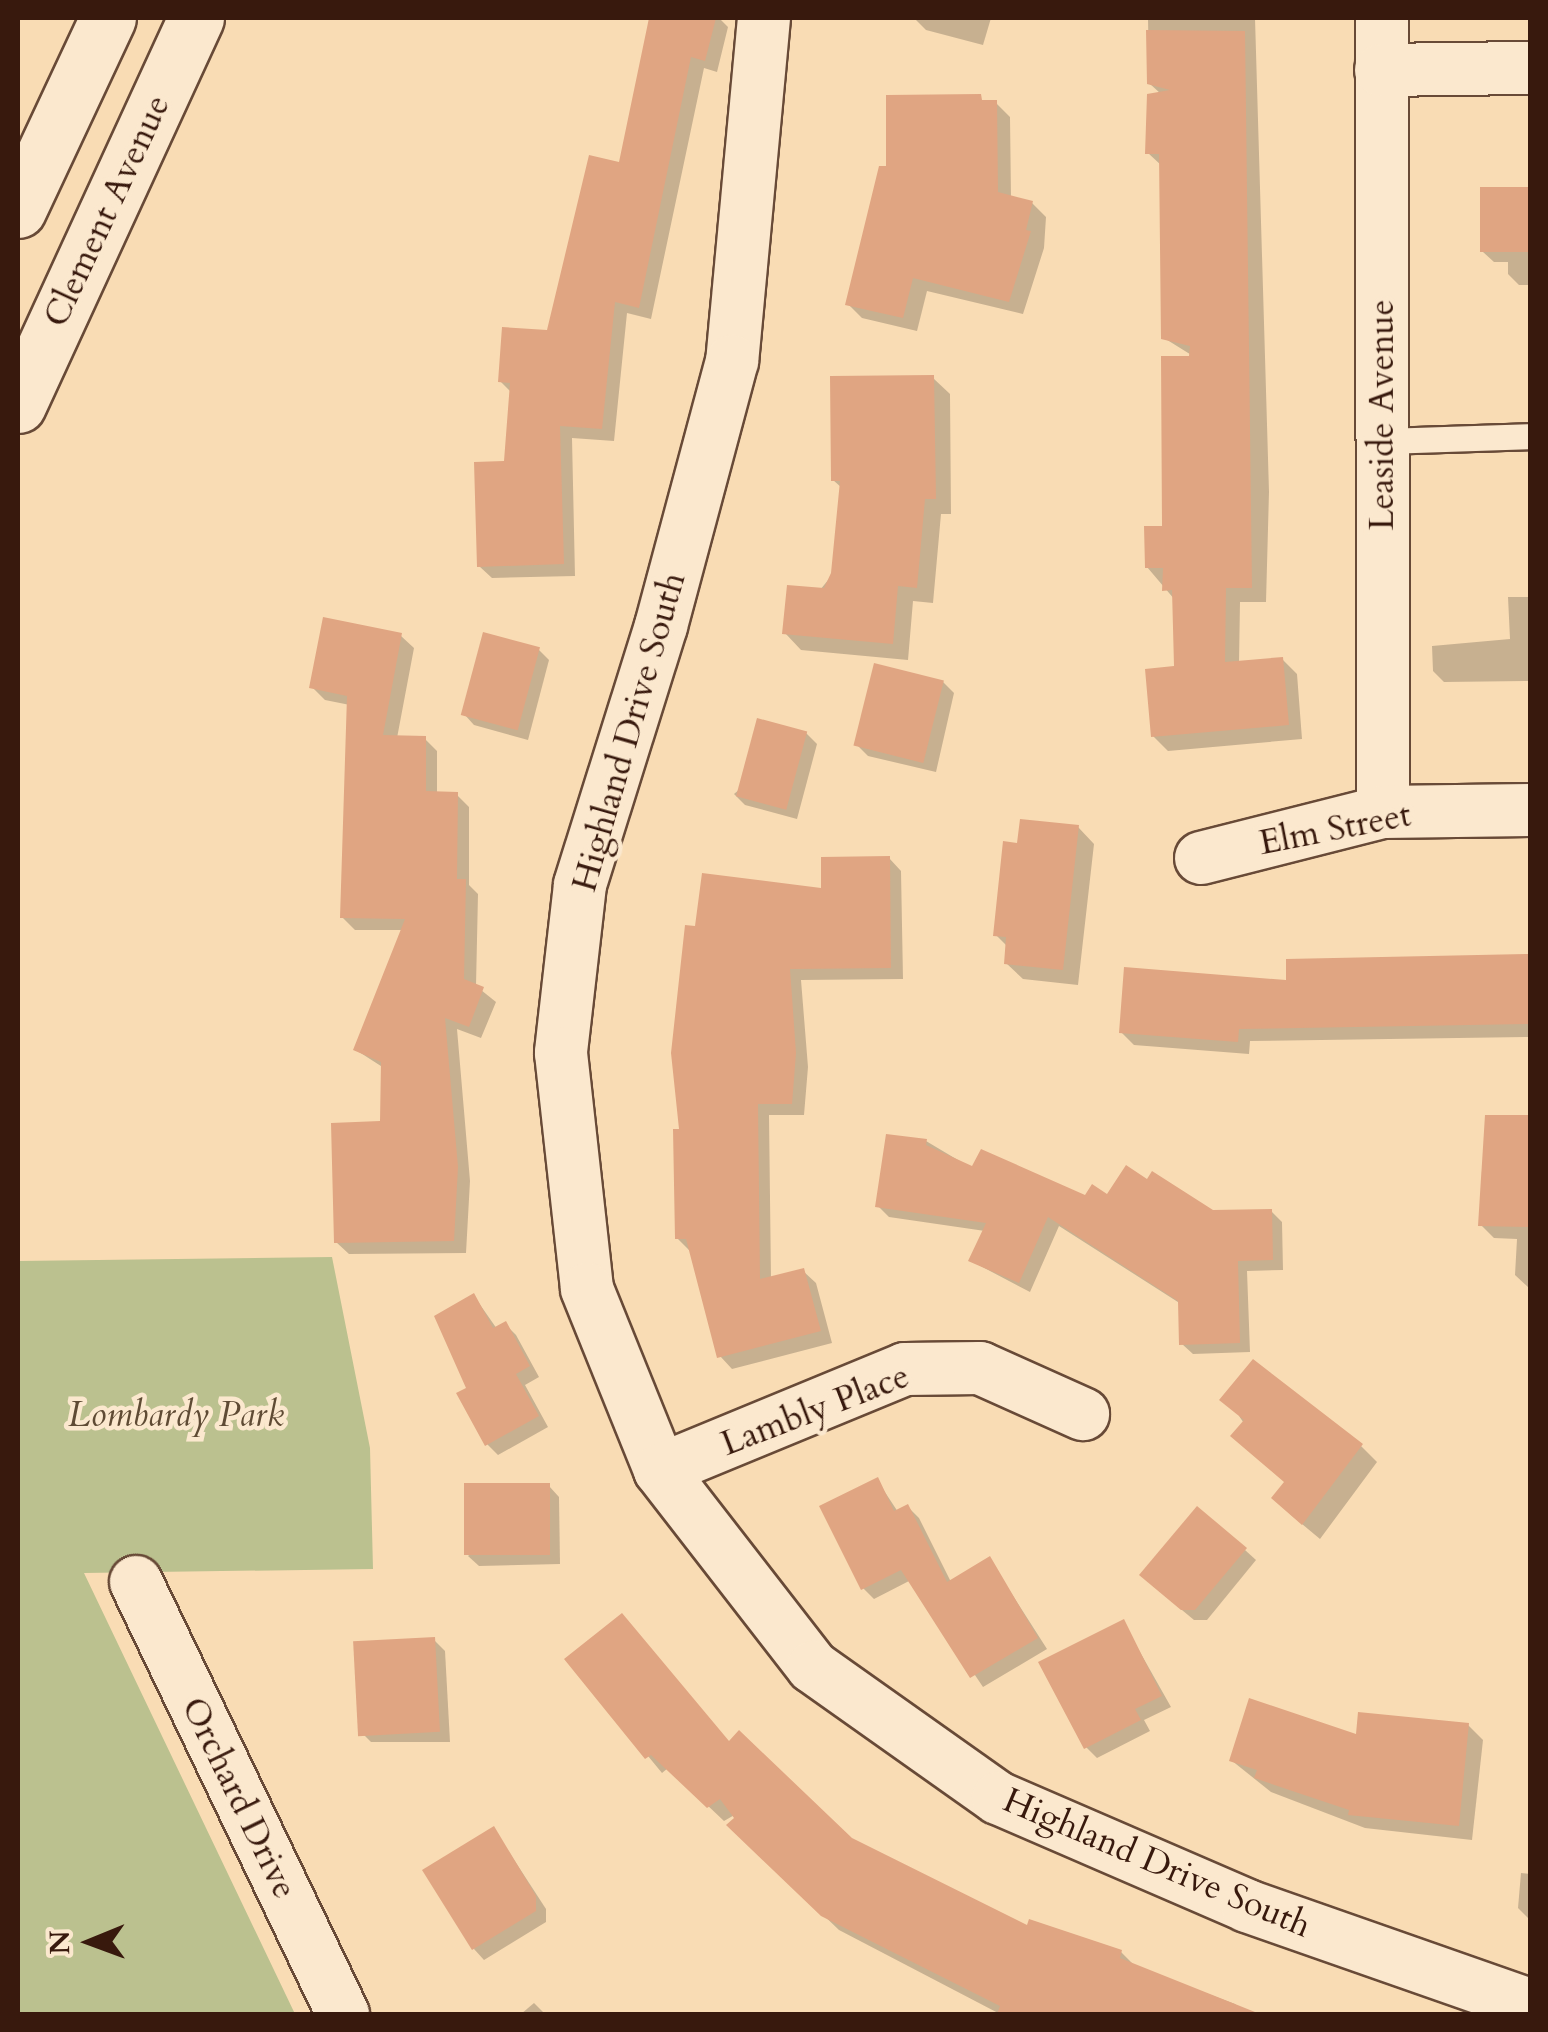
<!DOCTYPE html>
<html>
<head>
<meta charset="utf-8">
<style>
  body { margin:0 }
  #map { position:relative; width:1548px; height:2032px; overflow:hidden; background:#f9dcb4; font-family:Cardo,serif }
  div>[style] { position:absolute }
  .green>* { inset:0; background:#bbc18f }
  .shadow>* { inset:0; background:#0003 }
  .building>* { inset:0; background:#e0a582; transform-origin:0 0 }
  .roads { filter:drop-shadow(2px 0 #684a37) drop-shadow(-2px 0 #684a37) drop-shadow(0 2px #684a37) drop-shadow(0 -2px #684a37) }
  .lane>* { height:25px; margin:-12.5px; padding:0 12.5px; transform-origin:12.5px; border-radius:12.5px; background:#fbe8ce }
  .street>* { height:52px; margin:-26px; padding:0 26px; transform-origin:26px; border-radius:26px; background:#fbe8ce }
  .secondary>* { height:55px; margin:-27.5px; padding:0 27.5px; transform-origin:27.5px; border-radius:27.5px; background:#fbe8ce }
  span { translate:-50% -50%; white-space:nowrap; text-align:center; line-height:1.15; -webkit-text-stroke:9px #fbe8ce; paint-order:stroke }
  .street-label { font-size:35px; color:#38190d }
  .park-label { font-size:35px; color:#5f4b34; font-style:italic }
  .frame { position:absolute; inset:0; border:20px solid #38190d; pointer-events:none }
  .north { position:absolute; left:40px; top:1892px; width:100px; height:100px; -webkit-text-stroke:8px #fbe8ce; paint-order:stroke; rotate:269deg; font-size:28px; font-weight:700; line-height:40px; text-align:center; color:#38190d }
  .north::after { content:''; display:block; margin:auto; width:35px; height:45px; background:#38190d; clip-path:polygon(50% 0,100% 100%,50% 72%,0 100%) }
</style>
</head>
<body>
<div id="map">
  <div class="green">
    <div style="clip-path:polygon(332px 1257px,370px 1448px,373px 1569px,84px 1573px,295px 2014px,18px 2014px,18px 1261px)"></div>
  </div>
  <div class="shadow">
    <div style="clip-path:polygon(653px 18px,719px 18px,728px 27px,717px 72px,704px 68px,651px 319px,627px 313px,614px 441px,572px 438px,575px 576px,492px 578px,479px 566px,506px 463px,512px 393px,500px 381px,549px 333px,621px 165px)"></div>
    <div style="clip-path:polygon(991px 18px,983px 45px,926px 30px,915px 19px)"></div>
    <div style="clip-path:polygon(1148px 18px,1255px 18px,1269px 492px,1266px 602px,1240px 602px,1239px 663px,1282px 659px,1297px 674px,1302px 739px,1168px 751px,1153px 736px,1176px 668px,1175px 600px,1147px 567px,1165px 528px,1193px 356px,1164px 338px,1162px 166px,1148px 153px,1161px 94px,1149px 83px)"></div>
    <div style="clip-path:polygon(996px 103px,1010px 117px,1011px 198px,1032px 203px,1046px 217px,1044px 248px,1023px 314px,927px 291px,917px 331px,862px 318px,848px 304px)"></div>
    <div style="clip-path:polygon(1530px 189px,1530px 285px,1519px 285px,1508px 274px,1508px 262px,1494px 262px,1483px 252px,1483px 190px)"></div>
    <div style="clip-path:polygon(933px 378px,950px 394px,951px 514px,941px 514px,933px 603px,913px 601px,908px 660px,801px 650px,785px 633px,833px 574px,842px 488px,833px 480px)"></div>
    <div style="clip-path:polygon(1508px 597px,1530px 597px,1530px 681px,1444px 682px,1433px 671px,1432px 646px,1510px 639px)"></div>
    <div style="clip-path:polygon(401px 636px,414px 648px,397px 738px,424px 738px,437px 751px,437px 794px,456px 794px,469px 807px,469px 885px,478px 894px,476px 986px,496px 1002px,481px 1038px,457px 1029px,470px 1181px,466px 1253px,349px 1254px,336px 1242px,383px 1124px,384px 1068px,356px 1050px,403px 930px,355px 930px,342px 917px,350px 705px,325px 700px,312px 687px)"></div>
    <div style="clip-path:polygon(538px 649px,549px 660px,528px 740px,474px 725px,464px 714px)"></div>
    <div style="clip-path:polygon(943px 682px,954px 693px,936px 772px,868px 756px,857px 745px)"></div>
    <div style="clip-path:polygon(806px 733px,817px 744px,797px 819px,745px 805px,734px 794px)"></div>
    <div style="clip-path:polygon(1078px 827px,1094px 844px,1078px 985px,1023px 979px,1006px 963px,1008px 947px,996px 935px,1019px 846px)"></div>
    <div style="clip-path:polygon(889px 858px,901px 871px,903px 979px,801px 980px,808px 1067px,804px 1115px,769px 1115px,771px 1279px,803px 1271px,816px 1283px,832px 1343px,732px 1369px,720px 1356px,690px 1251px,677px 1238px,697px 929px,824px 891px)"></div>
    <div style="clip-path:polygon(1530px 957px,1530px 1037px,1250px 1041px,1249px 1054px,1134px 1045px,1121px 1032px,1289px 982px)"></div>
    <div style="clip-path:polygon(1487px 1117px,1530px 1118px,1530px 1336px,1529px 1288px,1515px 1275px,1517px 1239px,1494px 1238px,1481px 1225px)"></div>
    <div style="clip-path:polygon(926px 1141px,973px 1169px,1086px 1198px,1212px 1213px,1271px 1211px,1282px 1222px,1283px 1270px,1247px 1271px,1250px 1352px,1193px 1354px,1182px 1344px,1181px 1304px,1059px 1226px,1030px 1292px,971px 1261px,985px 1231px,889px 1217px,878px 1206px)"></div>
    <div style="clip-path:polygon(474px 1296px,497px 1329px,505px 1324px,516px 1335px,539px 1377px,525px 1385px,548px 1427px,498px 1455px,487px 1444px,470px 1389px)"></div>
    <div style="clip-path:polygon(1239px 1416px,1361px 1446px,1377px 1462px,1320px 1539px,1290px 1514px,1286px 1484px)"></div>
    <div style="clip-path:polygon(877px 1480px,898px 1512px,908px 1507px,919px 1518px,951px 1582px,990px 1560px,1047px 1649px,983px 1687px,911px 1580px,874px 1599px,863px 1588px)"></div>
    <div style="clip-path:polygon(549px 1486px,559px 1497px,560px 1564px,479px 1566px,468px 1556px)"></div>
    <div style="clip-path:polygon(1245px 1550px,1256px 1560px,1207px 1620px,1194px 1620px,1153px 1586px)"></div>
    <div style="clip-path:polygon(1123px 1622px,1171px 1707px,1144px 1720px,1150px 1731px,1097px 1758px,1086px 1747px)"></div>
    <div style="clip-path:polygon(434px 1640px,445px 1651px,450px 1742px,371px 1742px,360px 1731px)"></div>
    <div style="clip-path:polygon(568px 1659px,730px 1743px,851px 1840px,1028px 1929px,1121px 1952px,1136px 1967px,1235px 2004px,1246px 2014px,1000px 2014px,839px 1930px,730px 1826px,743px 1810px,724px 1821px,668px 1768px,662px 1773px)"></div>
    <div style="clip-path:polygon(1468px 1725px,1483px 1740px,1472px 1840px,1365px 1828px,1271px 1792px,1231px 1760px)"></div>
    <div style="clip-path:polygon(494px 1829px,546px 1909px,546px 1922px,484px 1960px,474px 1949px)"></div>
    <div style="clip-path:polygon(1521px 1873px,1530px 1874px,1530px 1920px,1518px 1908px)"></div>
    <div style="clip-path:polygon(534px 2003px,545px 2014px,521px 2014px)"></div>
  </div>
  <div class="building">
    <div style="clip-path:polygon(649px 18px,716px 18px,705px 61px,691px 57px,639px 308px,615px 302px,602px 429px,560px 426px,564px 564px,477px 567px,474px 462px,504px 461px,510px 383px,498px 382px,502px 327px,547px 330px,589px 155px,619px 162px)"></div>
    <div style="clip-path:polygon(1146px 30px,1245px 31px,1252px 588px,1226px 588px,1225px 662px,1283px 657px,1289px 725px,1151px 737px,1145px 669px,1174px 666px,1172px 590px,1162px 591px,1163px 568px,1145px 568px,1144px 526px,1162px 526px,1161px 356px,1189px 356px,1190px 346px,1161px 339px,1159px 154px,1145px 154px,1147px 94px,1170px 90px,1147px 84px)"></div>
    <div style="clip-path:polygon(981px 94px,982px 100px,997px 100px,998px 192px,1033px 201px,1026px 230px,1031px 231px,1009px 302px,913px 278px,903px 318px,845px 305px,879px 166px,886px 166px,886px 95px)"></div>
    <div style="left:1530px;top:187px;width:65px;height:50px;rotate:90deg"></div>
    <div style="clip-path:polygon(934px 375px,936px 499px,925px 499px,917px 588px,898px 586px,893px 644px,782px 634px,787px 585px,824px 588px,831px 573px,840px 481px,831px 481px,830px 376px)"></div>
    <div style="clip-path:polygon(323px 617px,402px 633px,383px 735px,426px 736px,426px 791px,458px 792px,457px 879px,466px 879px,464px 979px,484px 987px,469px 1027px,445px 1018px,458px 1167px,454px 1241px,334px 1243px,331px 1123px,380px 1121px,381px 1062px,353px 1050px,405px 919px,340px 918px,347px 696px,309px 688px)"></div>
    <div style="left:483px;top:632px;width:59px;height:86px;rotate:15deg"></div>
    <div style="left:874px;top:663px;width:72px;height:85px;rotate:14deg"></div>
    <div style="left:757px;top:718px;width:52px;height:81px;rotate:15deg"></div>
    <div style="clip-path:polygon(1020px 819px,1079px 825px,1063px 970px,1004px 964px,1006px 937px,993px 936px,1003px 841px,1017px 843px)"></div>
    <div style="clip-path:polygon(890px 856px,891px 968px,790px 969px,796px 1053px,792px 1104px,758px 1104px,760px 1279px,804px 1268px,821px 1331px,717px 1358px,686px 1239px,675px 1239px,673px 1129px,679px 1129px,671px 1053px,685px 925px,695px 926px,702px 873px,821px 888px,821px 857px)"></div>
    <div style="clip-path:polygon(1530px 954px,1530px 1024px,1239px 1029px,1238px 1042px,1119px 1033px,1124px 967px,1286px 980px,1286px 959px)"></div>
    <div style="clip-path:polygon(1485px 1115px,1530px 1115px,1530px 1227px,1478px 1226px)"></div>
    <div style="clip-path:polygon(886px 1134px,927px 1139px,926px 1145px,972px 1166px,981px 1149px,1085px 1195px,1092px 1184px,1107px 1194px,1126px 1165px,1147px 1179px,1152px 1171px,1213px 1210px,1272px 1209px,1273px 1260px,1238px 1261px,1240px 1343px,1179px 1345px,1178px 1301px,1048px 1217px,1019px 1283px,968px 1261px,986px 1223px,875px 1207px)"></div>
    <div style="clip-path:polygon(474px 1293px,493px 1328px,506px 1321px,530px 1366px,516px 1374px,539px 1416px,485px 1446px,456px 1393px,466px 1388px,434px 1316px)"></div>
    <div style="clip-path:polygon(1253px 1359px,1363px 1444px,1302px 1525px,1271px 1498px,1284px 1482px,1230px 1436px,1244px 1420px,1219px 1400px)"></div>
    <div style="clip-path:polygon(878px 1477px,894px 1511px,908px 1504px,947px 1582px,990px 1556px,1038px 1638px,970px 1678px,901px 1570px,861px 1590px,819px 1506px)"></div>
    <div style="left:550px;top:1483px;width:72px;height:86px;rotate:90deg"></div>
    <div style="clip-path:polygon(1197px 1506px,1247px 1548px,1195px 1610px,1181px 1610px,1139px 1575px)"></div>
    <div style="clip-path:polygon(622px 1613px,729px 1741px,739px 1730px,852px 1838px,1027px 1925px,1029px 1919px,1122px 1950px,1120px 1958px,1260px 2014px,997px 2014px,1000px 2006px,821px 1916px,726px 1825px,734px 1818px,720px 1799px,707px 1808px,651px 1755px,645px 1759px,564px 1659px)"></div>
    <div style="clip-path:polygon(1124px 1619px,1162px 1696px,1135px 1709px,1141px 1720px,1084px 1749px,1038px 1662px)"></div>
    <div style="left:435px;top:1637px;width:95px;height:82px;rotate:87deg"></div>
    <div style="clip-path:polygon(1249px 1698px,1356px 1734px,1358px 1712px,1469px 1723px,1459px 1826px,1348px 1815px,1349px 1810px,1254px 1778px,1257px 1770px,1229px 1761px)"></div>
    <div style="clip-path:polygon(494px 1826px,536px 1896px,536px 1911px,472px 1950px,422px 1870px)"></div>
  </div>
  <div class="roads">
    <div class="lane">
      <div style="left:1382px;top:441px;width:148px;rotate:-1.9deg"></div>
    </div>
    <div class="street">
      <div style="left:764px;top:18px;width:344px;rotate:95.3deg"></div>
      <div style="left:732px;top:361px;width:274px;rotate:105deg"></div>
      <div style="left:661px;top:626px;width:271px;rotate:107.4deg"></div>
      <div style="left:580px;top:885px;width:169px;rotate:96.5deg"></div>
      <div style="left:561px;top:1053px;width:237px;rotate:83.7deg"></div>
      <div style="left:587px;top:1289px;width:195px;rotate:68deg"></div>
      <div style="left:660px;top:1470px;width:249px;rotate:52.2deg"></div>
      <div style="left:813px;top:1667px;width:227px;rotate:35.3deg"></div>
      <div style="left:998px;top:1798px;width:271px;rotate:23.4deg"></div>
      <div style="left:1247px;top:1906px;width:300px;rotate:19.3deg"></div>
      <div style="left:1382px;top:18px;width:794px;rotate:89.93deg"></div>
      <div style="left:1381px;top:70px;width:149px;rotate:-0.8deg"></div>
      <div style="left:1201px;top:858px;width:188px;rotate:-14.2deg"></div>
      <div style="left:1383px;top:812px;width:147px;rotate:-0.8deg"></div>
      <div style="left:660px;top:1470px;width:265px;rotate:-22.4deg"></div>
      <div style="left:905px;top:1369px;width:75px;rotate:-0.8deg"></div>
      <div style="left:980px;top:1368px;width:113px;rotate:24.1deg"></div>
      <div style="left:136px;top:1582px;width:479px;rotate:64.4deg"></div>
    </div>
    <div class="secondary">
      <div style="left:18px;top:210px;width:212px;rotate:-64.9deg"></div>
      <div style="left:18px;top:405px;width:426px;rotate:-65.3deg"></div>
    </div>
  </div>
  <div class="street-label">
    <span style="left:107px;top:211px;rotate:-65deg">Clement Avenue</span>
    <span style="left:1382px;top:415px;rotate:-90deg">Leaside Avenue</span>
    <span style="left:629px;top:732px;rotate:-74deg">Highland Drive South</span>
    <span style="left:1335px;top:829px;rotate:-11deg">Elm Street</span>
    <span style="left:815px;top:1410px;rotate:-21deg">Lambly Place</span>
    <span style="left:239px;top:1798px;rotate:64deg">Orchard Drive</span>
    <span style="left:1157px;top:1863px;rotate:23deg">Highland Drive South</span>
  </div>
  <div class="park-label">
    <span style="left:176px;top:1415px">Lombardy Park</span>
  </div>
  <div class="frame"></div>
  <div class="north">N</div>
</div>
</body>
</html>
